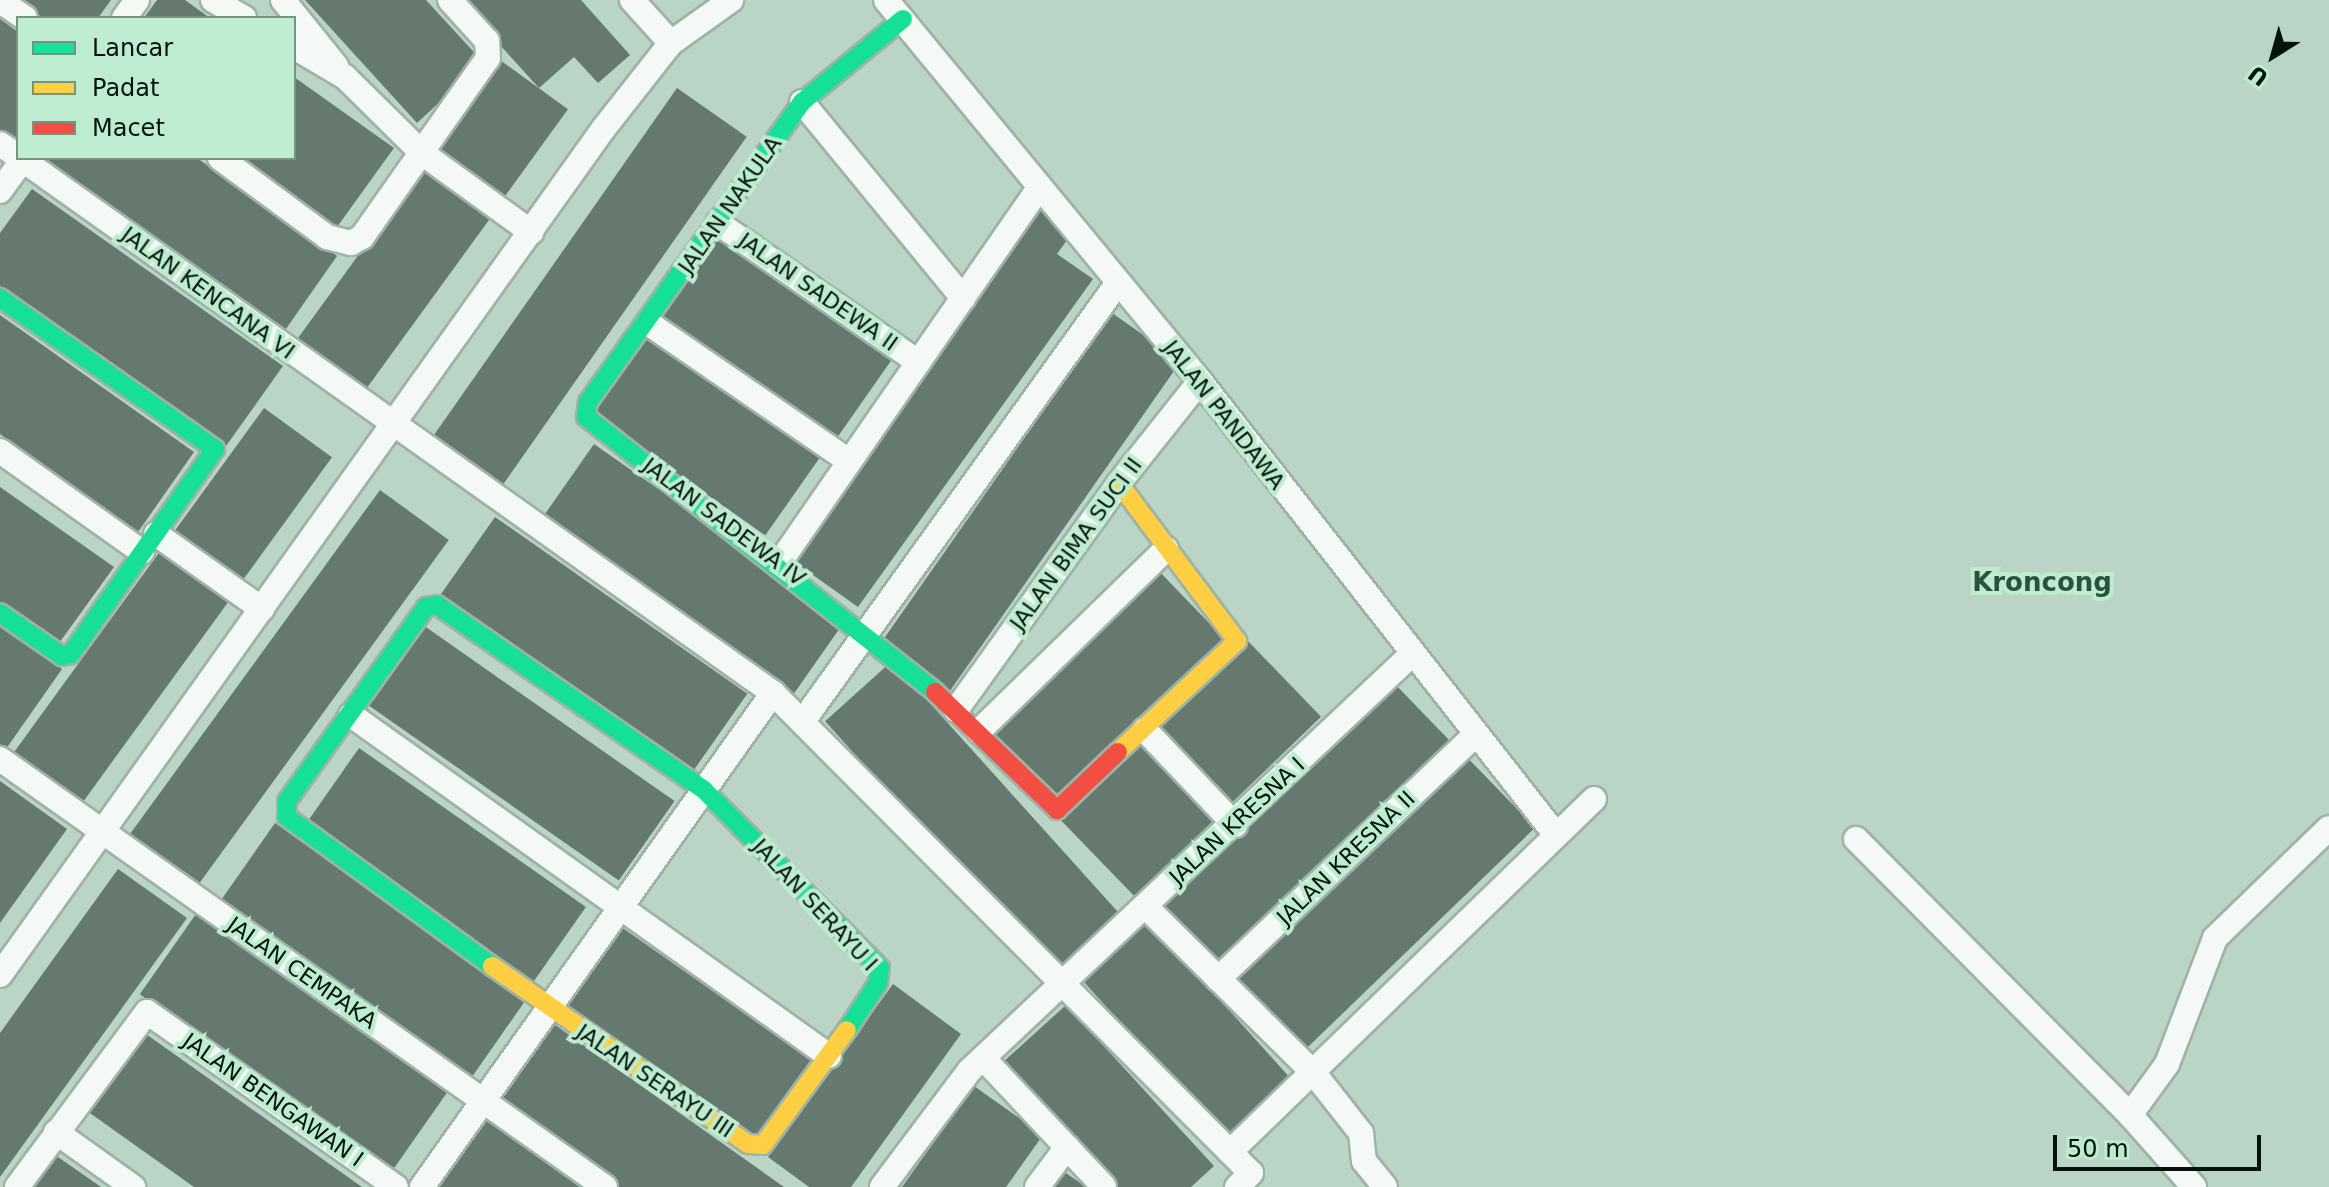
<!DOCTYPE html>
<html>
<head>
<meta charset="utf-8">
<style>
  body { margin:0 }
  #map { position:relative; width:2329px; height:1187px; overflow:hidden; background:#bad4c5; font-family:"DejaVu Sans",sans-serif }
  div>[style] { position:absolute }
  .building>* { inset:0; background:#66796f; transform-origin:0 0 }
  .roads { filter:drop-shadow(2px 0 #9eb2a7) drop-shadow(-2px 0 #9eb2a7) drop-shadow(0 2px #9eb2a7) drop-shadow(0 -2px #9eb2a7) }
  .street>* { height:24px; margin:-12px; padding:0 12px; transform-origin:12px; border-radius:12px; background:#f5f9f6 }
  .fast>* { height:18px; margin:-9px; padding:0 9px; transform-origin:9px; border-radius:9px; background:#16e098 }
  .slow>* { height:18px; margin:-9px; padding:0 9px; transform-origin:9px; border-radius:9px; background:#ffcf43 }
  .jam>* { height:18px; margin:-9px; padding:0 9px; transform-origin:9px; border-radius:9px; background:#f24e42 }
  span { translate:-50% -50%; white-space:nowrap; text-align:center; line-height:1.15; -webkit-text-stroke:8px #bdecd0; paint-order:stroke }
  .street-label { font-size:22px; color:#04140b }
  .quarter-label { font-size:26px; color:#29533c; font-weight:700 }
  .legend { position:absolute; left:16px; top:16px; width:280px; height:144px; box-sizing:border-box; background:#bdecd0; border:2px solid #739681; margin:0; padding:10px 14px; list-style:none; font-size:24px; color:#04140b }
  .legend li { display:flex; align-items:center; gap:16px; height:40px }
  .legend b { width:40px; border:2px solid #739681 }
  .north { position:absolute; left:2233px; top:16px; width:80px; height:80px; -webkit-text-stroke:6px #bdecd0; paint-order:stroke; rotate:217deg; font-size:22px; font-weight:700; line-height:32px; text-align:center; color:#04140b }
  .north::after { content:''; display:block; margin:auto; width:28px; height:36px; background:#04140b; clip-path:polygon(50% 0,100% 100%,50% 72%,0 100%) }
  .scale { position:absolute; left:2053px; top:1135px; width:208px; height:36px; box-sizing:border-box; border:4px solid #04140b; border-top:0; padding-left:10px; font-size:24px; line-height:28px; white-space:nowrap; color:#04140b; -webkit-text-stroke:6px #bdecd0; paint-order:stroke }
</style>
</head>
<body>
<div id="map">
  <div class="building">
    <div style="clip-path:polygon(17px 0,111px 0,98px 18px,43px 18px)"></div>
    <div style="clip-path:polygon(157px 0,185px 0,210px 18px,144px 18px)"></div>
    <div style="clip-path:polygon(305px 0,426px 0,483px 62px,417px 123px)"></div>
    <div style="clip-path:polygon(459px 0,581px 0,630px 55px,598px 83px,574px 57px,539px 88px)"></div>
    <div style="clip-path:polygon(0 19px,18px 32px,18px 134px,10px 145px,0 138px)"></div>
    <div style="left:500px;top:60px;width:84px;height:117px;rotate:36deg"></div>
    <div style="clip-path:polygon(294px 77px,394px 148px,337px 227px,240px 158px,294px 158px)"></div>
    <div style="left:677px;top:88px;width:85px;height:428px;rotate:35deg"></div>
    <div style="clip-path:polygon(29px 158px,197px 158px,337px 256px,281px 336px)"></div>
    <div style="left:426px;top:162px;width:85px;height:226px;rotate:36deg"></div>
    <div style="clip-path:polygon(32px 189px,283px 366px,226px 446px,0 286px,0 233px)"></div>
    <div style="clip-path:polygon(1040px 209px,1072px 233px,1057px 254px,1093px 279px,858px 607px,789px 558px)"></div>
    <div style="left:716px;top:234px;width:216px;height:98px;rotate:35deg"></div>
    <div style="left:1112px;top:313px;width:84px;height:403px;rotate:35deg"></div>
    <div style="clip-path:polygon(0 315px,194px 452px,138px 532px,0 434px)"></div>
    <div style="left:644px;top:332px;width:216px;height:97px;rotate:35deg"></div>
    <div style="left:264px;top:408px;width:84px;height:160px;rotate:36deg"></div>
    <div style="left:594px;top:444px;width:307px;height:97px;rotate:35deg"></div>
    <div style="clip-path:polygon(0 487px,114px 567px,57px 646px,0 606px)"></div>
    <div style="left:380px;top:490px;width:85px;height:429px;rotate:36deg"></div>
    <div style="left:495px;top:517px;width:308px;height:98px;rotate:35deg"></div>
    <div style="left:166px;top:543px;width:85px;height:262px;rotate:36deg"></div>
    <div style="left:1154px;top:566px;width:107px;height:236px;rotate:46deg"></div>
    <div style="left:423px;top:625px;width:307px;height:97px;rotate:35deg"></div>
    <div style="clip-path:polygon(0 626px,62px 669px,6px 749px,0 744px)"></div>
    <div style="left:1246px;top:639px;width:108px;height:259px;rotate:46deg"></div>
    <div style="left:892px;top:661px;width:341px;height:90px;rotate:48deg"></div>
    <div style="left:1393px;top:682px;width:88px;height:330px;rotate:46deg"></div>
    <div style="left:359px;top:748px;width:277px;height:97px;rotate:35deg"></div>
    <div style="left:1460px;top:750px;width:108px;height:328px;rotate:46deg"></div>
    <div style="clip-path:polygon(0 781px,67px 829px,0 923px)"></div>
    <div style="left:275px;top:823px;width:307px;height:97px;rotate:35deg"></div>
    <div style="clip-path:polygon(118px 869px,187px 918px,0 1177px,0 1033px)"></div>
    <div style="left:196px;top:914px;width:308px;height:98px;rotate:35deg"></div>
    <div style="left:1147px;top:919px;width:223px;height:89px;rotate:48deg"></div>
    <div style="left:617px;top:924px;width:240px;height:97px;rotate:35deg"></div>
    <div style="clip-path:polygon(893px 984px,961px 1034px,851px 1187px,809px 1187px,768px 1157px)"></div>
    <div style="clip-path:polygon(1066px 1005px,1214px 1166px,1191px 1187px,1113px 1187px,1001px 1064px)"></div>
    <div style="clip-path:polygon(548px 1020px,784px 1187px,615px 1187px,492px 1099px)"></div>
    <div style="clip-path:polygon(136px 1027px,362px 1187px,194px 1187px,80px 1106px)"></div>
    <div style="clip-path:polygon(974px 1086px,1043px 1135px,1006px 1187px,902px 1187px)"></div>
    <div style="clip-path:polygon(485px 1120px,513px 1139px,580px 1187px,437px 1187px)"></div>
    <div style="clip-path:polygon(48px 1150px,101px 1187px,22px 1187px)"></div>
    <div style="clip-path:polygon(1056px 1166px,1086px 1187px,1041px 1187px)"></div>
  </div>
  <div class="roads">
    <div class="street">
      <div style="left:213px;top:0;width:36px;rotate:30deg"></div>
      <div style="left:283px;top:0;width:85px;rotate:51.2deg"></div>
      <div style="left:632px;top:0;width:58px;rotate:47.8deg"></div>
      <div style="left:886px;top:0;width:494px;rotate:50.5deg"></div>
      <div style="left:1200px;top:381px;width:577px;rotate:51.9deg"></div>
      <div style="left:0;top:1px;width:30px;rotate:34deg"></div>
      <div style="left:124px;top:18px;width:22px;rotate:-54deg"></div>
      <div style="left:294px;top:47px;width:59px;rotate:30.5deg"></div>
      <div style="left:345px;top:77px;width:108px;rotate:44.6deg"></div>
      <div style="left:422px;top:153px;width:135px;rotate:35.9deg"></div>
      <div style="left:802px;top:102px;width:254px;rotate:50.6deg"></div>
      <div style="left:0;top:144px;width:22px;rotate:34deg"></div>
      <div style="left:20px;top:158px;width:924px;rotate:35.39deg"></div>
      <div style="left:773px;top:693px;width:677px;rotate:45.12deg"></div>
      <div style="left:1251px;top:1173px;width:20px;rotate:135deg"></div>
      <div style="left:220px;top:158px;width:133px;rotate:36.4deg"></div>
      <div style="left:327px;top:237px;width:25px;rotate:14deg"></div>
      <div style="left:351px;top:243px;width:13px;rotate:-29deg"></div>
      <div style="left:362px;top:237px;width:219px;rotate:-54.9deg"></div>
      <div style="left:488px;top:58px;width:17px;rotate:-93deg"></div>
      <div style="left:487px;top:41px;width:55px;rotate:-132.1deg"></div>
      <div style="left:0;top:191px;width:41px;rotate:-54deg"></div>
      <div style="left:718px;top:223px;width:244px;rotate:34.8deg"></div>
      <div style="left:648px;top:323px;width:244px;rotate:34.5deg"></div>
      <div style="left:0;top:451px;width:174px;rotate:35.4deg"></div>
      <div style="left:156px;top:534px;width:130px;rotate:35.3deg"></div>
      <div style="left:780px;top:562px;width:454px;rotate:-55.3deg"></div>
      <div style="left:956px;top:710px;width:279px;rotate:-54.3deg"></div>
      <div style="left:1119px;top:483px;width:130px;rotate:-51.5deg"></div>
      <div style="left:351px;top:715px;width:587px;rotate:35.5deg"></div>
      <div style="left:803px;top:721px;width:538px;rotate:-54.3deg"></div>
      <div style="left:1145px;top:730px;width:131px;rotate:46.5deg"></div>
      <div style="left:979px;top:731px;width:261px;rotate:-44.2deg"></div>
      <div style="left:0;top:759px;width:741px;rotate:35.28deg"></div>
      <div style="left:1856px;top:839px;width:389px;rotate:45.2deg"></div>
      <div style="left:1146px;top:907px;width:235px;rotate:44.7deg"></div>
      <div style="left:1313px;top:1072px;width:78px;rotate:51.8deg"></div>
      <div style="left:1361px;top:1133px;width:28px;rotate:84deg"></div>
      <div style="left:1364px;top:1161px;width:33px;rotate:51deg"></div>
      <div style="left:0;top:975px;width:1040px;rotate:-54.51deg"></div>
      <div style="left:604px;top:128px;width:108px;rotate:-51.8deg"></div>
      <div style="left:671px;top:43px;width:74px;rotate:-35.6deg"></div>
      <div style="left:1218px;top:979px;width:353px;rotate:-43.5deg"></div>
      <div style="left:984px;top:1059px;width:175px;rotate:46.8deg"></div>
      <div style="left:56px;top:1132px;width:95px;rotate:35.5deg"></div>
      <div style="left:1230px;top:1152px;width:507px;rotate:-44.12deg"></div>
      <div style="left:17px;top:1187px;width:218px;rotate:-53.4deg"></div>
      <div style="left:147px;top:1012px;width:304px;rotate:35.1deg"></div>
      <div style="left:422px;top:1187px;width:606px;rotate:-54.61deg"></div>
      <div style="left:882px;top:1187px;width:146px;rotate:-53.1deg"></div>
      <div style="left:970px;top:1070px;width:606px;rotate:-43.26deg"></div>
      <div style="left:1037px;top:1187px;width:50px;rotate:-53.1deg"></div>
      <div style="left:2194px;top:1187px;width:96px;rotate:-131.6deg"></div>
      <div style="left:2130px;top:1115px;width:63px;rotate:-54deg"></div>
      <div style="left:2167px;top:1064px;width:135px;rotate:-69.1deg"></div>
      <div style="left:2215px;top:938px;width:158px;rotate:-44deg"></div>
    </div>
    <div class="fast">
      <div style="left:903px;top:19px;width:131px;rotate:140.6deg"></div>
      <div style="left:802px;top:102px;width:369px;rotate:125.5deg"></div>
      <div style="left:588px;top:402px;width:15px;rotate:98deg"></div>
      <div style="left:586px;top:417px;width:444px;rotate:38.2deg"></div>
      <div style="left:0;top:298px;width:263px;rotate:35.1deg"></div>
      <div style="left:215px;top:449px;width:251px;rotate:125.1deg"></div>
      <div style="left:71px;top:654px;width:9px;rotate:167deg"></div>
      <div style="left:62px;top:656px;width:75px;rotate:-145.3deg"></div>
      <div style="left:437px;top:605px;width:325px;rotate:34.7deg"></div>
      <div style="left:704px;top:790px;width:250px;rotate:45.3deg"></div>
      <div style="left:880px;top:968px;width:15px;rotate:98deg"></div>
      <div style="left:878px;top:983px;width:56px;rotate:123.4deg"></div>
      <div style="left:437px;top:605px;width:11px;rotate:170deg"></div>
      <div style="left:426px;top:607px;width:239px;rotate:125.6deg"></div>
      <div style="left:287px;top:801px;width:16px;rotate:90deg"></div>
      <div style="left:287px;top:817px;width:253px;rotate:36deg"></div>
    </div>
    <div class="slow">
      <div style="left:1118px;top:752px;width:163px;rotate:-43deg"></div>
      <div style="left:1237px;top:641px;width:197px;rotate:-126.8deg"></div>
      <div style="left:492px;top:966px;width:312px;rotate:34.8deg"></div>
      <div style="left:748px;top:1144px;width:15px;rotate:4deg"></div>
      <div style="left:763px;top:1145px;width:142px;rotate:-53.9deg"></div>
    </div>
    <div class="jam">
      <div style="left:935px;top:692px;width:170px;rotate:44deg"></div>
      <div style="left:1057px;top:810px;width:84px;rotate:-43.6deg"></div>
    </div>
  </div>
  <div class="street-label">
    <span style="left:730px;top:205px;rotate:-55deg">JALAN NAKULA</span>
    <span style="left:818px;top:292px;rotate:35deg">JALAN SADEWA II</span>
    <span style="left:208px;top:293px;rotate:36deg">JALAN KENCANA VI</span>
    <span style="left:1224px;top:415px;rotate:52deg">JALAN PANDAWA</span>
    <span style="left:724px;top:522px;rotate:37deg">JALAN SADEWA IV</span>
    <span style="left:1076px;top:544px;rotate:-54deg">JALAN BIMA SUCI II</span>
    <span style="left:1237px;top:821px;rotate:-43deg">JALAN KRESNA I</span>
    <span style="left:1346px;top:858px;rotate:-44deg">JALAN KRESNA II</span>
    <span style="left:815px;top:905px;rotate:47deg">JALAN SERAYU I</span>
    <span style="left:302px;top:973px;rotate:35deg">JALAN CEMPAKA</span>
    <span style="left:655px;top:1081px;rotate:34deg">JALAN SERAYU III</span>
    <span style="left:273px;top:1100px;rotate:35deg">JALAN BENGAWAN I</span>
  </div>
  <div class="quarter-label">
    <span style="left:2042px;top:583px">Kroncong</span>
  </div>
  <ul class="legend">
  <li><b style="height:10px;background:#16e098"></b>Lancar</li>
  <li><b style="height:10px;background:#ffcf43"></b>Padat</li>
  <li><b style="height:10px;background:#f24e42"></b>Macet</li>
  </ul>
  <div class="north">U</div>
  <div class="scale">50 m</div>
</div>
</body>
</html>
